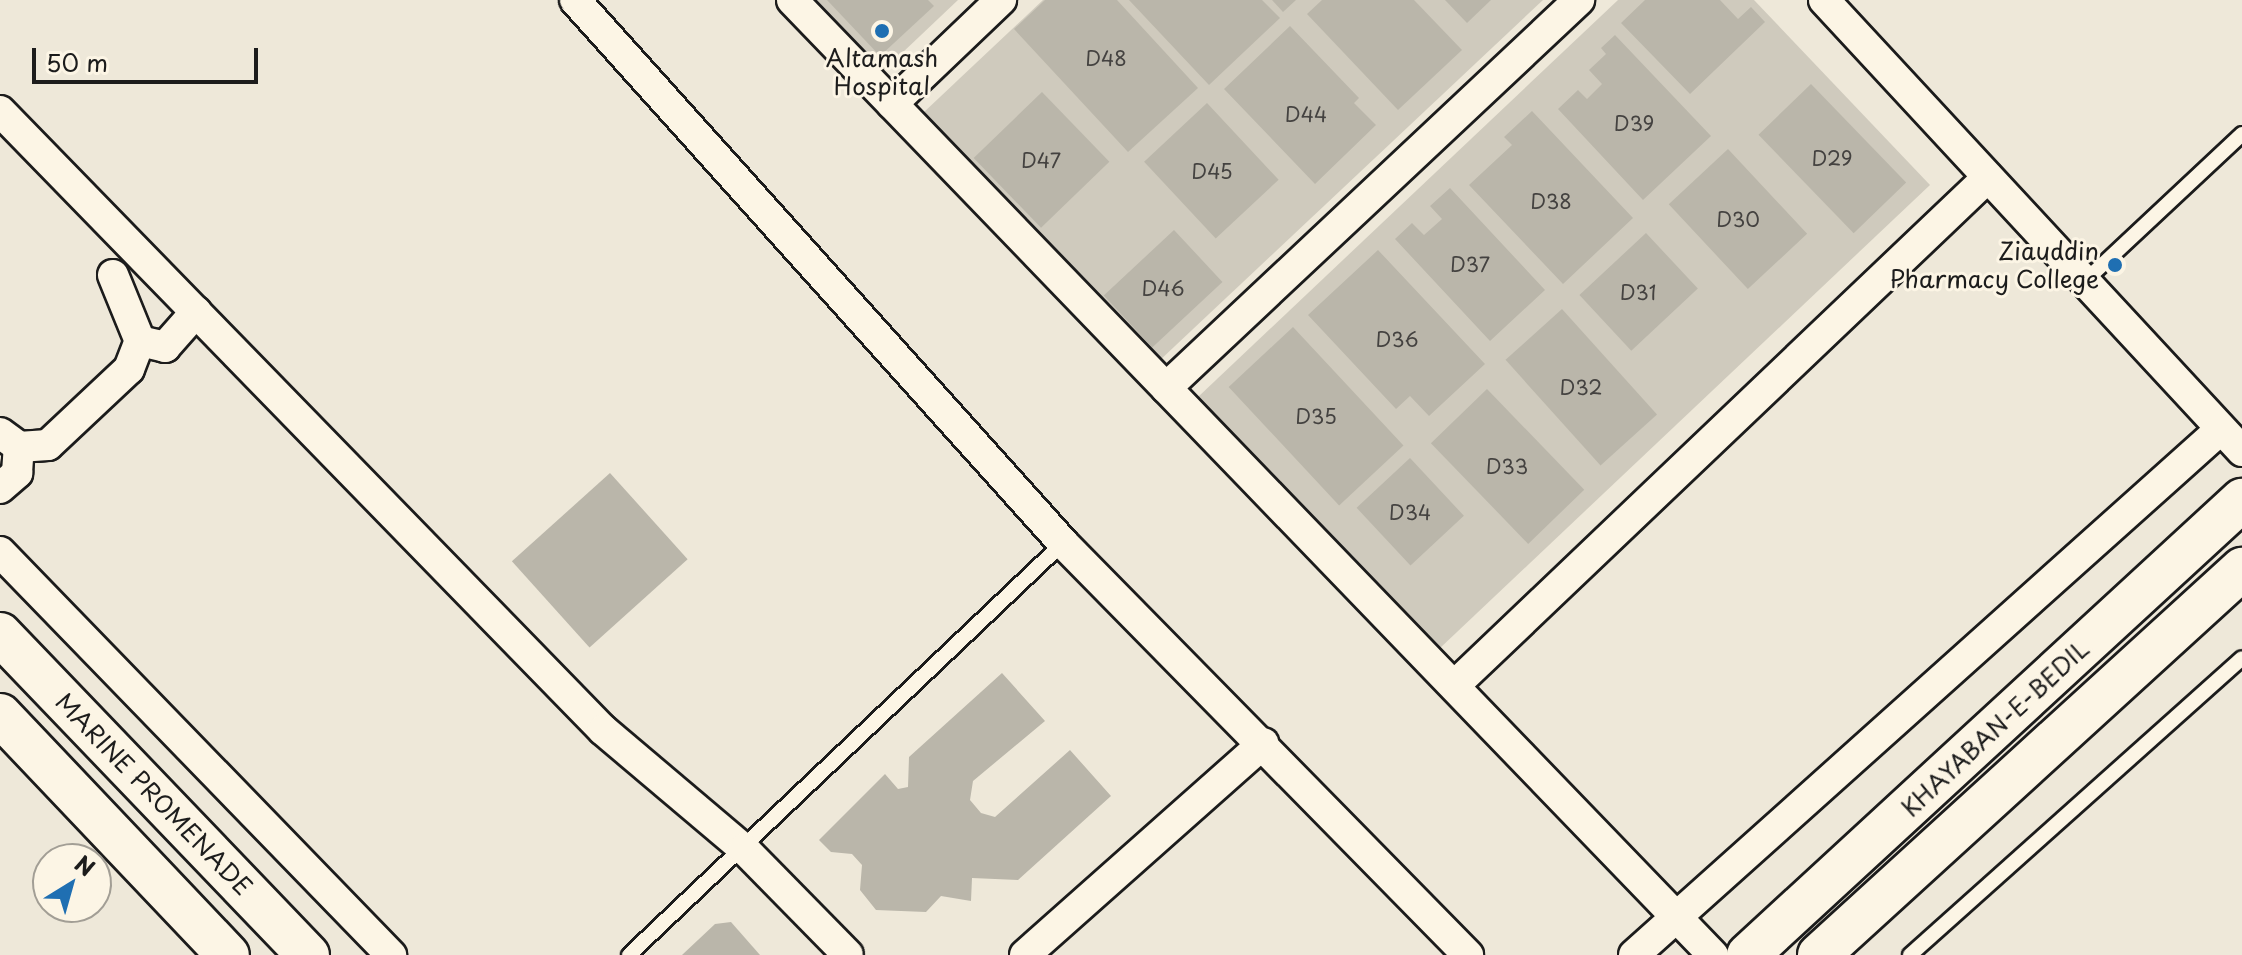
<!DOCTYPE html>
<html>
<head>
<meta charset="utf-8">
<style>
  body { margin:0 }
  #map { position:relative; width:2242px; height:955px; overflow:hidden; background:#eee8d9; font-family:"Playpen Sans",sans-serif }
  div>[style] { position:absolute }
  .green>* { inset:0; background:#cfcabd }
  .building>* { inset:0; background:#bab6aa; transform-origin:0 0 }
  .roads { filter:drop-shadow(2px 0 #1c1c1c) drop-shadow(-2px 0 #1c1c1c) drop-shadow(0 2px #1c1c1c) drop-shadow(0 -2px #1c1c1c) }
  .lane>* { height:14px; margin:-7px; padding:0 7px; transform-origin:7px; border-radius:7px; background:#fcf5e5 }
  .street>* { height:30px; margin:-15px; padding:0 15px; transform-origin:15px; border-radius:15px; background:#fcf5e5 }
  .secondary>* { height:42px; margin:-21px; padding:0 21px; transform-origin:21px; border-radius:21px; background:#fcf5e5 }
  .dots>* { width:22px; height:22px; translate:-50% -50%; box-sizing:border-box; border:4px solid #fcf5e5; border-radius:50% }
  span { translate:-50% -50%; white-space:nowrap; text-align:center; line-height:1.15; -webkit-text-stroke:6px #fcf5e5; paint-order:stroke }
  .number-label { font-size:20px; color:#444240 }
  .number-label span { -webkit-text-stroke-width:0 }
  .poi-label { font-size:24px; color:#1c1c1c }
  .right { translate:-100% -50%; text-align:right }
  .street-label { font-size:24px; color:#1c1c1c }
  .north { position:absolute; left:32px; top:843px; width:80px; height:80px; box-sizing:border-box; background:#fcf5e5; border:2px solid #a29e95; border-radius:50%; rotate:37deg; font-size:22px; font-weight:700; line-height:32px; text-align:center; color:#1c1c1c }
  .north::after { content:''; display:block; margin:auto; width:28px; height:36px; background:#1f6fb2; clip-path:polygon(50% 0,100% 100%,50% 72%,0 100%) }
  .scale { position:absolute; left:32px; top:48px; width:226px; height:36px; box-sizing:border-box; border:4px solid #1c1c1c; border-top:0; padding-left:10px; font-size:24px; line-height:28px; white-space:nowrap; color:#1c1c1c; -webkit-text-stroke:6px #fcf5e5; paint-order:stroke }
</style>
</head>
<body>
<div id="map">
  <div class="green">
    <div style="clip-path:polygon(814px 0,958px 0,882px 72px)"></div>
    <div style="clip-path:polygon(1043px 0,1543px 0,1158px 362px,923px 113px)"></div>
    <div style="clip-path:polygon(1618px 0,1754px 0,1930px 185px,1439px 649px,1198px 397px)"></div>
  </div>
  <div class="building">
    <div style="clip-path:polygon(827px 0,928px 0,934px 6px,880px 56px)"></div>
    <div style="clip-path:polygon(1045px 0,1117px 0,1198px 88px,1128px 152px,1014px 29px)"></div>
    <div style="clip-path:polygon(1129px 0,1262px 0,1280px 18px,1209px 85px)"></div>
    <div style="clip-path:polygon(1272px 0,1296px 0,1283px 12px)"></div>
    <div style="clip-path:polygon(1322px 0,1414px 0,1462px 50px,1398px 110px,1307px 14px)"></div>
    <div style="clip-path:polygon(1445px 0,1491px 0,1467px 23px)"></div>
    <div style="clip-path:polygon(1645px 0,1720px 0,1738px 19px,1751px 7px,1765px 22px,1690px 94px,1621px 23px)"></div>
    <div style="clip-path:polygon(1290px 26px,1359px 98px,1354px 103px,1376px 125px,1315px 184px,1224px 89px)"></div>
    <div style="clip-path:polygon(1615px 35px,1711px 136px,1643px 200px,1558px 109px,1578px 90px,1587px 99px,1602px 84px,1589px 70px,1606px 54px,1601px 48px)"></div>
    <div style="left:1811px;top:84px;width:137px;height:73px;rotate:46deg"></div>
    <div style="left:1042px;top:92px;width:97px;height:95px;rotate:46deg"></div>
    <div style="left:1207px;top:103px;width:105px;height:86px;rotate:47deg"></div>
    <div style="clip-path:polygon(1532px 111px,1633px 218px,1563px 284px,1469px 185px,1512px 145px,1504px 137px)"></div>
    <div style="left:1728px;top:149px;width:116px;height:81px;rotate:47deg"></div>
    <div style="clip-path:polygon(1450px 188px,1545px 290px,1490px 341px,1395px 239px,1412px 223px,1424px 235px,1442px 219px,1430px 206px)"></div>
    <div style="left:1174px;top:230px;width:71px;height:96px;rotate:47deg"></div>
    <div style="left:1646px;top:233px;width:76px;height:91px;rotate:47deg"></div>
    <div style="clip-path:polygon(1378px 250px,1485px 364px,1429px 416px,1410px 396px,1396px 409px,1308px 315px)"></div>
    <div style="left:1562px;top:309px;width:142px;height:76px;rotate:48deg"></div>
    <div style="left:1293px;top:327px;width:162px;height:88px;rotate:47deg"></div>
    <div style="left:1487px;top:389px;width:140px;height:78px;rotate:46deg"></div>
    <div style="left:1410px;top:458px;width:79px;height:73px;rotate:47deg"></div>
    <div style="left:610px;top:473px;width:116px;height:132px;rotate:48deg"></div>
    <div style="clip-path:polygon(1002px 673px,1045px 721px,973px 781px,970px 800px,981px 813px,995px 817px,1070px 750px,1111px 796px,1018px 880px,972px 878px,971px 901px,941px 896px,926px 912px,876px 910px,860px 890px,862px 865px,852px 854px,831px 852px,819px 840px,885px 774px,898px 789px,908px 787px,909px 757px)"></div>
    <div style="clip-path:polygon(731px 922px,760px 955px,682px 955px,715px 924px)"></div>
  </div>
  <div class="roads">
    <div class="lane">
      <div style="left:2085px;top:281px;width:215px;rotate:-43.1deg"></div>
      <div style="left:629px;top:955px;width:598px;rotate:-43.51deg"></div>
      <div style="left:1910px;top:955px;width:445px;rotate:-41.8deg"></div>
    </div>
    <div class="street">
      <div style="left:575px;top:0;width:730px;rotate:48.05deg"></div>
      <div style="left:1063px;top:543px;width:578px;rotate:45.49deg"></div>
      <div style="left:792px;top:0;width:1327px;rotate:46.04deg"></div>
      <div style="left:1824px;top:0;width:615px;rotate:47.17deg"></div>
      <div style="left:892px;top:104px;width:151px;rotate:-43.7deg"></div>
      <div style="left:0;top:111px;width:864px;rotate:45.75deg"></div>
      <div style="left:603px;top:730px;width:185px;rotate:40.2deg"></div>
      <div style="left:744px;top:849px;width:148px;rotate:45.5deg"></div>
      <div style="left:113px;top:275px;width:71px;rotate:67.8deg"></div>
      <div style="left:1166px;top:388px;width:567px;rotate:-43.21deg"></div>
      <div style="left:0;top:433px;width:24px;rotate:36deg"></div>
      <div style="left:19px;top:447px;width:29px;rotate:-4deg"></div>
      <div style="left:48px;top:445px;width:111px;rotate:-43.2deg"></div>
      <div style="left:129px;top:369px;width:30px;rotate:-69deg"></div>
      <div style="left:140px;top:341px;width:26px;rotate:13deg"></div>
      <div style="left:165px;top:347px;width:47px;rotate:-48.5deg"></div>
      <div style="left:0;top:488px;width:23px;rotate:-41deg"></div>
      <div style="left:17px;top:473px;width:26px;rotate:-86deg"></div>
      <div style="left:0;top:552px;width:562px;rotate:45.87deg"></div>
      <div style="left:1455px;top:685px;width:736px;rotate:-43.62deg"></div>
      <div style="left:1025px;top:955px;width:319px;rotate:-41.6deg"></div>
      <div style="left:1634px;top:955px;width:788px;rotate:-41.86deg"></div>
    </div>
    <div class="secondary">
      <div style="left:0;top:634px;width:445px;rotate:46.2deg"></div>
      <div style="left:0;top:715px;width:331px;rotate:46.5deg"></div>
      <div style="left:1748px;top:955px;width:672px;rotate:-42.65deg"></div>
      <div style="left:1819px;top:955px;width:573px;rotate:-42.38deg"></div>
    </div>
  </div>
  <div class="dots">
    <div style="left:882px;top:31px;background:#1f6fb2"></div>
    <div style="left:2115px;top:265px;background:#1f6fb2"></div>
  </div>
  <div class="number-label">
    <span style="left:1106px;top:58px">D48</span>
    <span style="left:1306px;top:114px">D44</span>
    <span style="left:1634px;top:123px">D39</span>
    <span style="left:1832px;top:158px">D29</span>
    <span style="left:1041px;top:160px">D47</span>
    <span style="left:1212px;top:171px">D45</span>
    <span style="left:1551px;top:201px">D38</span>
    <span style="left:1738px;top:219px">D30</span>
    <span style="left:1470px;top:264px">D37</span>
    <span style="left:1163px;top:288px">D46</span>
    <span style="left:1638px;top:292px">D31</span>
    <span style="left:1397px;top:339px">D36</span>
    <span style="left:1581px;top:387px">D32</span>
    <span style="left:1316px;top:416px">D35</span>
    <span style="left:1507px;top:466px">D33</span>
    <span style="left:1410px;top:512px">D34</span>
  </div>
  <div class="poi-label">
    <span style="left:882px;top:72px">Altamash<br>Hospital</span>
    <span class="right" style="left:2099px;top:265px">Ziauddin<br>Pharmacy College</span>
  </div>
  <div class="street-label">
    <span style="left:1995px;top:728px;rotate:-43deg">KHAYABAN-E-BEDIL</span>
    <span style="left:154px;top:794px;rotate:46deg">MARINE PROMENADE</span>
  </div>
  <div class="north">N</div>
  <div class="scale">50 m</div>
</div>
</body>
</html>
